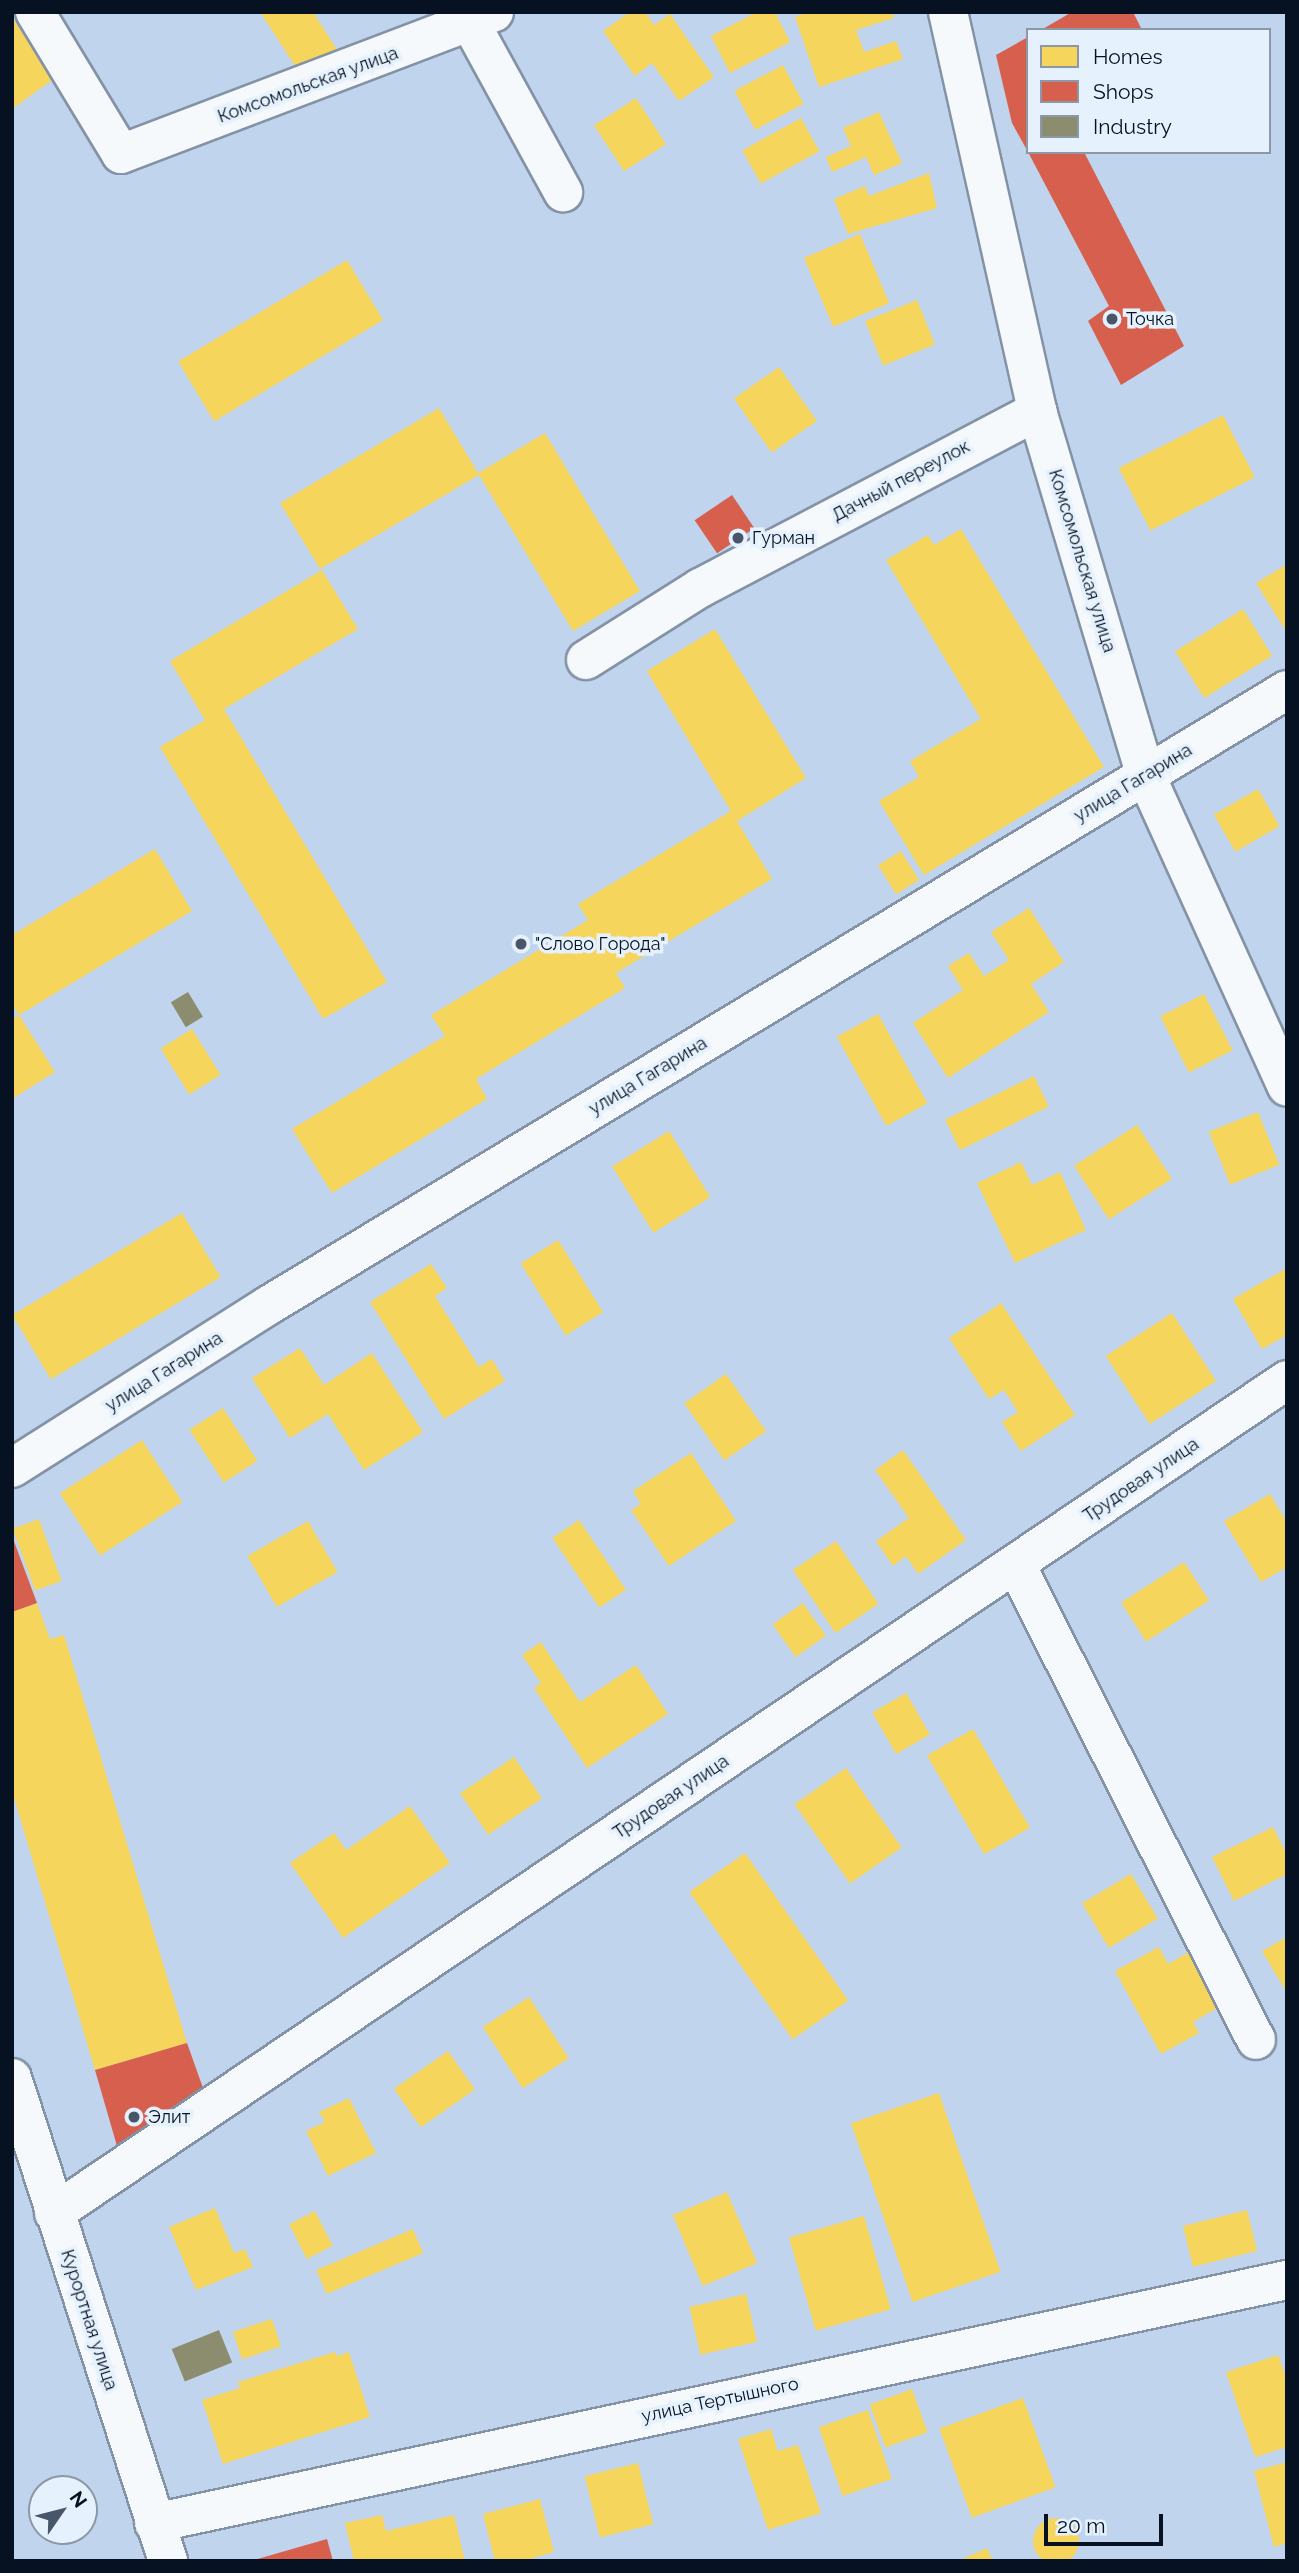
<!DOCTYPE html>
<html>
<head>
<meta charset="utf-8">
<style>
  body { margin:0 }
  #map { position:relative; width:1299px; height:2573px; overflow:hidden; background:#c0d4ed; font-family:Raleway,sans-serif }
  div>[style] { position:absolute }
  .homes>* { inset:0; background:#f6d55c; transform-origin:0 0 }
  .round { border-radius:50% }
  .shops>* { inset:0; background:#d6604d; transform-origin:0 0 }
  .industry>* { inset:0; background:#8c8c6e; transform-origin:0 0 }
  .roads { filter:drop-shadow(2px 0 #8392a5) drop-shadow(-2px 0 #8392a5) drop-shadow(0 2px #8392a5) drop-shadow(0 -2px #8392a5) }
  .minor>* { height:38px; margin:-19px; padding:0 19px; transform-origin:19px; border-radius:19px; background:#f6f9fc }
  .dots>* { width:19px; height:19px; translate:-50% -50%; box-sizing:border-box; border:4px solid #e6f1fe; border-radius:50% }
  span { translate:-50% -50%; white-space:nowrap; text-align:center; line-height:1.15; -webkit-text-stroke:7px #e6f1fe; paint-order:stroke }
  .street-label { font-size:18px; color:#061221 }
  .poi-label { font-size:18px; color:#061221 }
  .left { translate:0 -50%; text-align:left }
  .frame { position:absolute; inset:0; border:14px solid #061221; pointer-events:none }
  .legend { position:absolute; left:1026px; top:28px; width:245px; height:126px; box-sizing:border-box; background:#e6f1fe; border:2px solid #8c98a6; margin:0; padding:9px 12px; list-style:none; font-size:21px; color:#061221 }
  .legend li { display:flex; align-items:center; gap:14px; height:35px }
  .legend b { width:35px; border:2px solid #8c98a6 }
  .north { position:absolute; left:28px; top:2475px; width:70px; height:70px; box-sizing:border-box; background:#e6f1fe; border:2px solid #8c98a6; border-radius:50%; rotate:55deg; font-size:19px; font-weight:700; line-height:28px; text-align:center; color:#061221 }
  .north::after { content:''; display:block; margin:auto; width:24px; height:32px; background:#475668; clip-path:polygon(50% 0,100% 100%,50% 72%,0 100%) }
  .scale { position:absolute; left:1044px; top:2514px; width:119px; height:32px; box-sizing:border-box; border:4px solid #061221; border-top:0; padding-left:9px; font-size:21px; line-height:24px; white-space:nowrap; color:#061221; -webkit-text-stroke:5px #e6f1fe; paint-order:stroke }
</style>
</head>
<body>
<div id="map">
  <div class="homes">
    <div style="clip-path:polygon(260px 12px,313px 12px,338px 51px,301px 75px)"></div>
    <div style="clip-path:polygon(630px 12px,645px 12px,654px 25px,670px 14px,714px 77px,679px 101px,652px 63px,635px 76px,603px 31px)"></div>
    <div style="clip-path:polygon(757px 12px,775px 12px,790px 42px,730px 73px,711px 36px)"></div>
    <div style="clip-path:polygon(808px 12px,892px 12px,894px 18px,856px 30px,864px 52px,896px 41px,903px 59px,819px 87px,795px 17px)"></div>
    <div style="clip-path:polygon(14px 20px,55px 78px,12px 109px,12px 22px)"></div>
    <div style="left:783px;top:65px;width:44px;height:55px;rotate:62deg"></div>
    <div style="left:636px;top:98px;width:55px;height:50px;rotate:57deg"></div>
    <div style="clip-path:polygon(879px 112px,902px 163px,874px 175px,866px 157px,832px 172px,826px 157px,851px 146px,843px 128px)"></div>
    <div style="left:801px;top:118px;width:38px;height:67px;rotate:61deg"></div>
    <div style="clip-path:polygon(929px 173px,937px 208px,848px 234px,834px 199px,865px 186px,869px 196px)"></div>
    <div style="left:860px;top:234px;width:75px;height:61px;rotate:67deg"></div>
    <div style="left:347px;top:260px;width:70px;height:197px;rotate:59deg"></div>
    <div style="left:917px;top:300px;width:48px;height:56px;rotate:68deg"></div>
    <div style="left:779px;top:367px;width:66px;height:55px;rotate:55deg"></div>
    <div style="clip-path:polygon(439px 408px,478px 473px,545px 433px,640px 591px,573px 631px,479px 475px,320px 569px,280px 503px)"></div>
    <div style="left:1223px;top:415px;width:70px;height:117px;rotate:63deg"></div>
    <div style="clip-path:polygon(961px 529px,1104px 767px,924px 875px,879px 801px,919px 777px,910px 761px,981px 719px,886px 560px,928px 535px,934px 545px)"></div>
    <div style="clip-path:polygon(1287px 564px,1287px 633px,1256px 583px)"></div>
    <div style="clip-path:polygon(322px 570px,358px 629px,224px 709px,387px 982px,323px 1019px,160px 747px,205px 720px,170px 661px)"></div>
    <div style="left:1243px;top:609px;width:55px;height:80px;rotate:58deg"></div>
    <div style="clip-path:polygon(715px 629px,806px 778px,737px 821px,772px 879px,616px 973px,625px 988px,476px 1079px,487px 1099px,332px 1193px,292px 1129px,445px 1036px,431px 1015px,588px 920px,578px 904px,731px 811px,647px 671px)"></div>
    <div style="left:1258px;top:789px;width:43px;height:51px;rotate:60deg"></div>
    <div style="clip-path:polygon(155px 849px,192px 911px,19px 1015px,12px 1004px,12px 935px)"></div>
    <div style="left:901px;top:851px;width:34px;height:27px;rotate:58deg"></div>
    <div style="clip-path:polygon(1029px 908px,1064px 962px,1031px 984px,1049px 1012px,948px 1078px,913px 1023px,963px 990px,948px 966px,969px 953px,984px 976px,1009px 960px,991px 932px)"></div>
    <div style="left:1204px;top:994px;width:63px;height:49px;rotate:63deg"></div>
    <div style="left:878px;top:1014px;width:102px;height:47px;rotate:61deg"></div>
    <div style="clip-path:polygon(19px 1015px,55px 1072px,12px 1099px,12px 1019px)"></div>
    <div style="left:192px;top:1029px;width:54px;height:37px;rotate:58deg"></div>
    <div style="left:1034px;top:1076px;width:34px;height:99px;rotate:64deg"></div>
    <div style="left:1258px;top:1112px;width:57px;height:53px;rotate:68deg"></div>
    <div style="left:1137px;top:1125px;width:64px;height:75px;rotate:57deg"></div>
    <div style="left:669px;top:1131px;width:78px;height:67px;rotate:58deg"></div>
    <div style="clip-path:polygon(1021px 1162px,1032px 1185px,1060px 1172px,1086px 1230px,1015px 1263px,977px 1183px)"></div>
    <div style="left:182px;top:1213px;width:75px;height:198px;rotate:59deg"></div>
    <div style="left:558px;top:1240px;width:85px;height:44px;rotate:58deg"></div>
    <div style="clip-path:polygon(431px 1264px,447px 1288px,435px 1296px,479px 1367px,492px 1359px,505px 1381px,444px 1419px,370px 1302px)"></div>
    <div style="clip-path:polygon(1287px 1268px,1287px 1335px,1262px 1349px,1233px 1299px)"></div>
    <div style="clip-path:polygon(1001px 1303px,1075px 1415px,1021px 1451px,1002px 1422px,1018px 1412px,1004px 1390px,989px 1399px,949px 1338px)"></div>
    <div style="left:1172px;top:1313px;width:81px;height:79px;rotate:57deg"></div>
    <div style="clip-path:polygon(300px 1348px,324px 1385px,372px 1353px,423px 1432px,364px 1470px,328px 1414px,290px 1438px,252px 1378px)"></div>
    <div style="left:726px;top:1374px;width:70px;height:51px;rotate:55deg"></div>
    <div style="left:223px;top:1408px;width:63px;height:40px;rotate:57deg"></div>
    <div style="left:142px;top:1440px;width:74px;height:98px;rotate:57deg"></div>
    <div style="clip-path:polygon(903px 1450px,966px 1540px,918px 1574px,906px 1556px,893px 1566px,876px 1541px,909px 1518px,875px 1470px)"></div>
    <div style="clip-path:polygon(691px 1453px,736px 1521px,669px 1566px,631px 1510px,641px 1504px,633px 1491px)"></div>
    <div style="clip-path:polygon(1270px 1494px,1287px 1523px,1287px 1567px,1261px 1582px,1224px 1521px)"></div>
    <div style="left:39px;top:1519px;width:66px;height:28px;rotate:70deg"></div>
    <div style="left:579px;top:1520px;width:84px;height:32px;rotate:56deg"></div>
    <div style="left:308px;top:1521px;width:59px;height:70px;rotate:60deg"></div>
    <div style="left:836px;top:1541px;width:76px;height:52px;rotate:56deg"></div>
    <div style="left:1184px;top:1562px;width:46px;height:75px;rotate:57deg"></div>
    <div style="clip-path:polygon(37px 1603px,50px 1639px,64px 1635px,187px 2043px,95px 2070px,12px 1791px,12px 1612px)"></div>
    <div style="left:803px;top:1603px;width:40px;height:37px;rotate:55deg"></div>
    <div style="clip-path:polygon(541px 1642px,580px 1702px,636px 1665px,668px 1714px,587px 1768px,534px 1688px,541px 1683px,522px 1655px)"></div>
    <div style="left:906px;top:1693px;width:48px;height:39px;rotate:60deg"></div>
    <div style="left:973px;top:1729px;width:114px;height:53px;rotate:60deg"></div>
    <div style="left:514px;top:1757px;width:50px;height:65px;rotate:56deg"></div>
    <div style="left:846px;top:1768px;width:97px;height:63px;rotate:55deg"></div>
    <div style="clip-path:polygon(410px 1806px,450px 1863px,343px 1938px,290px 1863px,334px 1833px,346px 1850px)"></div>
    <div style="clip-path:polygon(1273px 1827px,1287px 1855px,1287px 1874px,1234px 1901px,1212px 1857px)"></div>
    <div style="left:745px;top:1853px;width:180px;height:68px;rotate:55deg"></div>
    <div style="left:1131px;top:1874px;width:52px;height:57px;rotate:59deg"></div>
    <div style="clip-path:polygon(1287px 1937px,1287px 1993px,1262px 1951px)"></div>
    <div style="clip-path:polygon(1159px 1947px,1168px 1964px,1189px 1952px,1219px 2007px,1193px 2022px,1199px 2033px,1161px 2054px,1115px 1971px)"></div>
    <div style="left:529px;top:1997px;width:73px;height:55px;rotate:57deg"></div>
    <div style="left:448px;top:2051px;width:47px;height:66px;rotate:55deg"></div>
    <div style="left:939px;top:2093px;width:189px;height:93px;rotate:71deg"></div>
    <div style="clip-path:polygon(349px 2098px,376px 2153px,328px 2176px,306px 2131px,325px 2122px,319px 2112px)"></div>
    <div style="left:727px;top:2192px;width:77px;height:59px;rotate:67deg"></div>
    <div style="clip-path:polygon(215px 2208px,234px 2253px,245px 2249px,253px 2267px,196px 2290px,169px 2227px)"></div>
    <div style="left:1247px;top:2210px;width:42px;height:66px;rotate:76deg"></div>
    <div style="left:315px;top:2211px;width:39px;height:29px;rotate:63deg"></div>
    <div style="left:864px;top:2216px;width:97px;height:78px;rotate:74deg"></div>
    <div style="left:413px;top:2229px;width:26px;height:105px;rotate:67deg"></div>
    <div style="left:746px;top:2294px;width:49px;height:58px;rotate:77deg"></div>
    <div style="left:272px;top:2319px;width:29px;height:41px;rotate:72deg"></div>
    <div style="clip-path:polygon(335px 2352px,337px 2356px,349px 2352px,370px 2417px,223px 2464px,202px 2400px,240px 2388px,238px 2382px)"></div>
    <div style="clip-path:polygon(1278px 2355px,1287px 2380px,1287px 2447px,1255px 2457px,1226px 2372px)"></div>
    <div style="left:912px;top:2389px;width:46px;height:45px;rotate:70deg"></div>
    <div style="left:1023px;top:2398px;width:95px;height:89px;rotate:70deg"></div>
    <div style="left:868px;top:2410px;width:73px;height:52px;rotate:71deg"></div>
    <div style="clip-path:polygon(771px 2429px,778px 2451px,798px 2445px,821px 2513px,768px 2530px,738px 2439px)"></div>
    <div style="clip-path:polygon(1287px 2462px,1287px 2543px,1274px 2547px,1254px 2471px)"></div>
    <div style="left:638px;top:2463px;width:63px;height:55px;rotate:76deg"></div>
    <div style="clip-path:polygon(540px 2499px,554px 2552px,522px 2561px,495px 2561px,483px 2514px)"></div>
    <div style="clip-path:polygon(382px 2515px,386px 2531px,454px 2515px,465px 2561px,354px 2561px,345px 2523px)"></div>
    <div class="round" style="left:1033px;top:2518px;width:46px;height:46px"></div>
    <div style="clip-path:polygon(987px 2548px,993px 2561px,958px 2561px)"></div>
  </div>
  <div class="shops">
    <div style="clip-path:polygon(1072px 12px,1133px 12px,1141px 28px,1041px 30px)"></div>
    <div style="clip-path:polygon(1028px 37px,1028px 152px,1012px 123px,996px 55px)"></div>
    <div style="clip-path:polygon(1028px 152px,1084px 152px,1184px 346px,1121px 385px,1088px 321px,1109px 306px)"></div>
    <div style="left:732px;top:495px;width:40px;height:45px;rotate:56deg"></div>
    <div style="clip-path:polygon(12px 1536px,37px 1603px,12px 1612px)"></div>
    <div style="clip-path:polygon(187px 2043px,203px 2088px,117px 2146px,95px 2070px)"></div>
    <div style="clip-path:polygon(327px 2539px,333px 2561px,254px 2561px,254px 2560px)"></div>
  </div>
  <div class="industry">
    <div style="left:188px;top:992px;width:29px;height:20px;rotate:59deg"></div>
    <div style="left:219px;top:2330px;width:35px;height:51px;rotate:68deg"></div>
  </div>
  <div class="roads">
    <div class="minor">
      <div style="left:35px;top:12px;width:166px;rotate:58.8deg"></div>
      <div style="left:121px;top:154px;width:399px;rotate:-20.8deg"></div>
      <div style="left:948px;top:12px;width:409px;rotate:77.4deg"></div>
      <div style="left:1037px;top:411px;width:381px;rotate:73.4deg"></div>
      <div style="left:1146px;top:776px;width:341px;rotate:65.6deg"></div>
      <div style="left:471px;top:24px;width:192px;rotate:61.3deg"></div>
      <div style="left:586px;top:660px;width:135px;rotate:-32.3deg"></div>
      <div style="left:700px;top:588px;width:381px;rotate:-27.7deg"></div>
      <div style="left:12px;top:1468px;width:304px;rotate:-32.4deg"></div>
      <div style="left:269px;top:1305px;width:1189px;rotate:-31.14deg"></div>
      <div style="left:1016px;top:1565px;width:532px;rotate:63.19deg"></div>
      <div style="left:12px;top:2078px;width:508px;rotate:72.1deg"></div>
      <div style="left:54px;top:2213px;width:1488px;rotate:-34.04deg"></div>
      <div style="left:154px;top:2523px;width:1159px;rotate:-12.11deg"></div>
    </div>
  </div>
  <div class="dots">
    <div style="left:1112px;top:319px;background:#475668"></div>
    <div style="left:738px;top:538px;background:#475668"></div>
    <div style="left:521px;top:944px;background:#475668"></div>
    <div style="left:134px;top:2117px;background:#475668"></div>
  </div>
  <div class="street-label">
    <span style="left:308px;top:85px;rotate:-20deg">Комсомольская улица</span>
    <span style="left:901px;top:481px;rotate:-28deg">Дачный переулок</span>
    <span style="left:1082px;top:561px;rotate:73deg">Комсомольская улица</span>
    <span style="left:1133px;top:783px;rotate:-31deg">улица Гагарина</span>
    <span style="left:648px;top:1076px;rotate:-31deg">улица Гагарина</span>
    <span style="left:164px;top:1372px;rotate:-32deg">улица Гагарина</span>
    <span style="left:1141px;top:1480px;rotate:-34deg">Трудовая улица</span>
    <span style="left:671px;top:1797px;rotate:-34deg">Трудовая улица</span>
    <span style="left:89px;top:2320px;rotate:72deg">Курортная улица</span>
    <span style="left:720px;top:2400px;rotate:-12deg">улица Тертышного</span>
  </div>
  <div class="poi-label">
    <span class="left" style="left:1126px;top:319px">Точка</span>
    <span class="left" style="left:752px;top:538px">Гурман</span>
    <span class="left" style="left:535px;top:944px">"Слово Города"</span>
    <span class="left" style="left:148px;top:2117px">Элит</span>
  </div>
  <div class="frame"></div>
  <ul class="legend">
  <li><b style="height:19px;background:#f6d55c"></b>Homes</li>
  <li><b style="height:19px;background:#d6604d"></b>Shops</li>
  <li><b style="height:19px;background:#8c8c6e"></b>Industry</li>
  </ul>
  <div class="north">N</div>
  <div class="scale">20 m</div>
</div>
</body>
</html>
